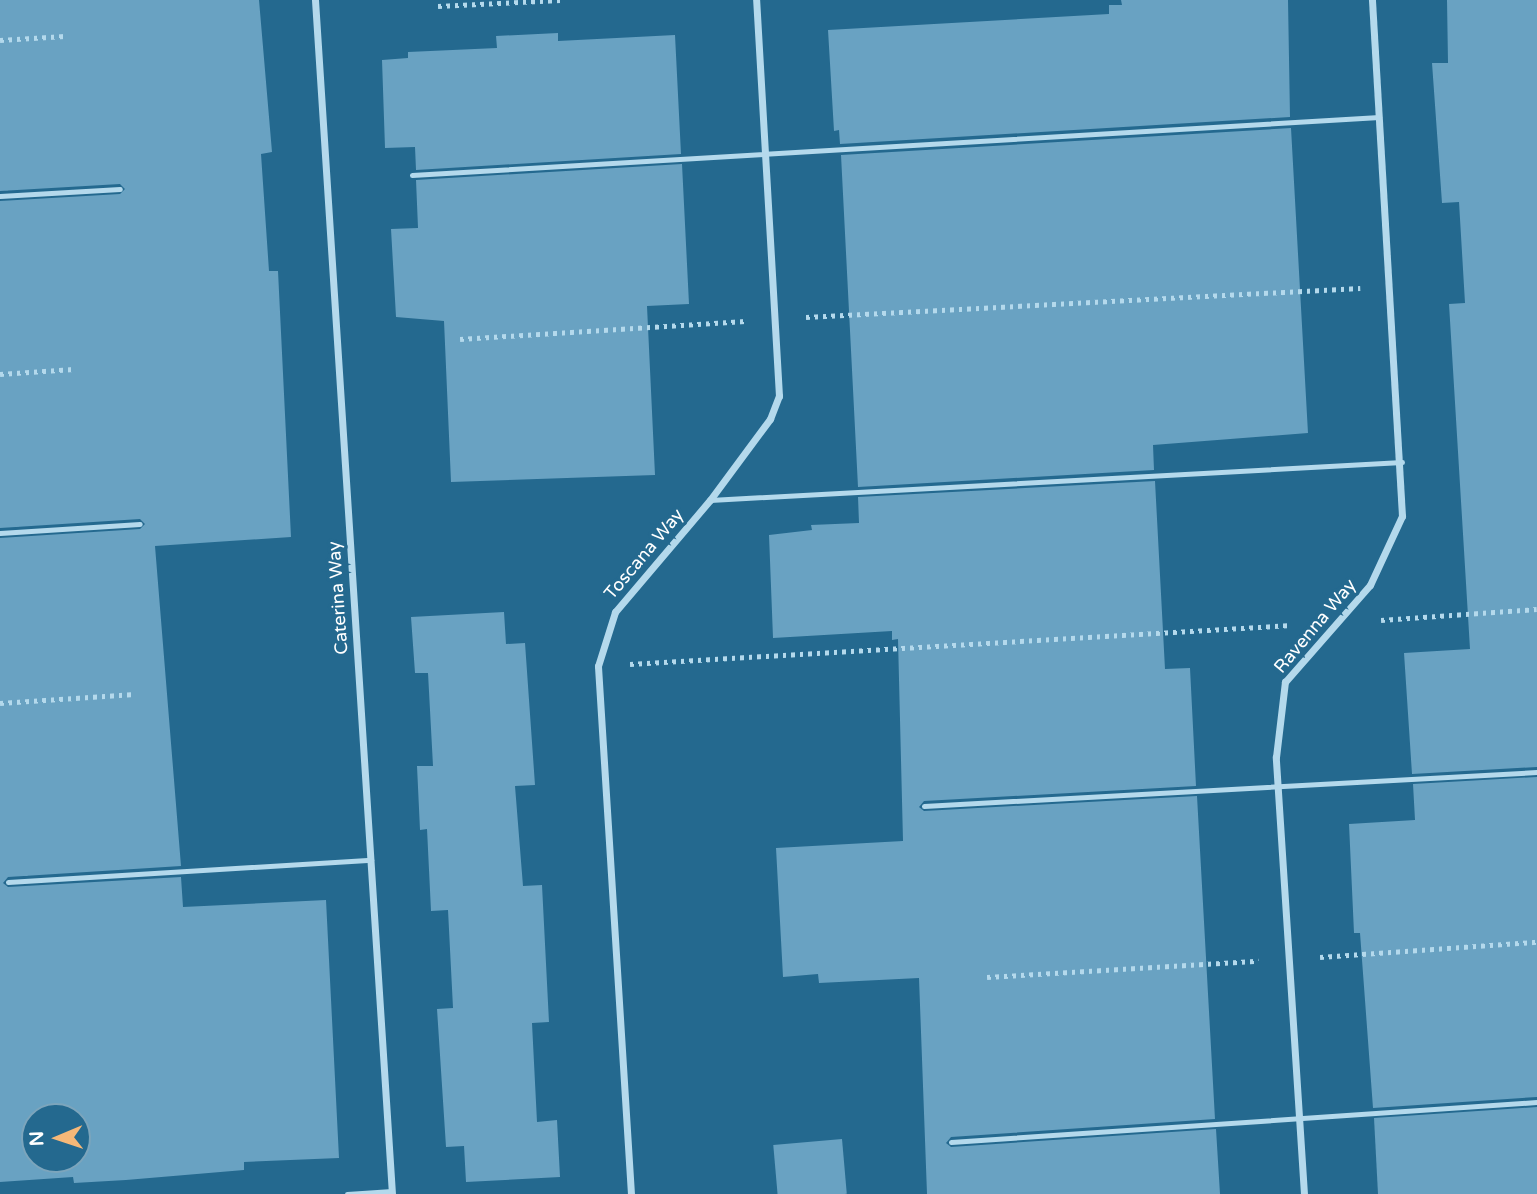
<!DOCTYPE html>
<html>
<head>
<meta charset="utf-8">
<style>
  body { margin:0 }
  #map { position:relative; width:1537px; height:1194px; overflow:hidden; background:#24698f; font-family:"Varela Round",sans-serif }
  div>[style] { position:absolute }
  .building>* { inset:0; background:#69a2c2; transform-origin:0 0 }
  .path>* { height:4.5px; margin-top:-2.25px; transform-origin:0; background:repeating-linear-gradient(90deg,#b4d9ec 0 3.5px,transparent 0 8.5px) }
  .service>* { height:5px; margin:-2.5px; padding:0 2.5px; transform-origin:2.5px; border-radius:2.5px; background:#b4d9ec }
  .minor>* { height:7px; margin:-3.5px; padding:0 3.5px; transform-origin:3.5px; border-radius:3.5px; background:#b4d9ec }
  span { translate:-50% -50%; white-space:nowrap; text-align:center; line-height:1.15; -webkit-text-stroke:7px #24698f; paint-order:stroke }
  .street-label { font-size:18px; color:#fff }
  .north { position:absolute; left:21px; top:1103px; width:70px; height:70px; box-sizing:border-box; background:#24698f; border:2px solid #7ca5bc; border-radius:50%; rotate:268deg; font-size:19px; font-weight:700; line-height:28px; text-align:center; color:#fff }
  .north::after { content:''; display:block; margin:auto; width:24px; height:32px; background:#f6b878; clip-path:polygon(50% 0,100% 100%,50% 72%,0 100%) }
</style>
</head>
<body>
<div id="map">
  <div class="building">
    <div style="clip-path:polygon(evenodd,0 0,259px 0,272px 152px,261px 154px,269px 271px,278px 271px,291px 537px,155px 546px,181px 866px,8px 877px,3px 883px,8px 887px,181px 877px,183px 907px,326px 900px,339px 1158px,244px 1162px,244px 1170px,126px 1180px,74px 1183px,73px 1177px,0 1182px,0 538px,140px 529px,145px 524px,140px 519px,0 528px,0 201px,120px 194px,125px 189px,120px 184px,0 191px,0 0,35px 1117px,77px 1117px,77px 1159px,35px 1159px,35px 1117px)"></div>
    <div style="clip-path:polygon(1121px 0,1288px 0,1290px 117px,840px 144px,839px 130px,834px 131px,828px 30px,1109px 14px,1109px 5px,1122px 5px)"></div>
    <div style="clip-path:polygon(1447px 0,1537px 0,1537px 767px,1412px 774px,1404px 653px,1470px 649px,1449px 304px,1465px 303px,1459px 202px,1442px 203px,1432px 63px,1448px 63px)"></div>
    <div style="clip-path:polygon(558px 33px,558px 41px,675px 35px,681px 154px,416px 170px,415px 147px,385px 148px,382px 60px,408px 58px,408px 52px,497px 48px,496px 36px)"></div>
    <div style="clip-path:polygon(1291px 128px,1308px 433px,1153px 445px,1154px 470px,858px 487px,841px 155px)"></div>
    <div style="clip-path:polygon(682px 164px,689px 304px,647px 306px,655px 475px,451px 482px,444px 321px,396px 317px,391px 229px,418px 228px,416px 180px)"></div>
    <div style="clip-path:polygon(1155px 481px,1165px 669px,1190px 668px,1196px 786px,924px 801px,919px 807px,924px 811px,1197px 796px,1215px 1119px,951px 1137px,946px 1143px,951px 1147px,1216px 1129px,1220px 1194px,927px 1194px,919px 978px,819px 983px,818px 974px,783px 977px,776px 848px,903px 841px,898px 639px,892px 640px,892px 631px,773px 638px,769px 535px,812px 530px,811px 525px,859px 523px,858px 497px)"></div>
    <div style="clip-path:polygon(504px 612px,506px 644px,525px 643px,535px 785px,515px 786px,523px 886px,542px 885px,549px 1022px,532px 1023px,537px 1122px,557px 1120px,560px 1177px,466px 1182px,464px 1146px,446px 1147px,437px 1009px,453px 1008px,448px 910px,431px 911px,427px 829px,420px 830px,417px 766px,433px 766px,428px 673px,415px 673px,411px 617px)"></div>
    <div style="clip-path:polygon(1537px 777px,1537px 1097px,1373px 1108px,1360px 933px,1354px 933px,1349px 824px,1415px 820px,1413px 784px)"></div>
    <div style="clip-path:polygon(1537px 1107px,1537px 1194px,1378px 1194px,1374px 1118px)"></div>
    <div style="left:842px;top:1139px;width:55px;height:69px;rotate:85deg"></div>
  </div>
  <div class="path">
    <div style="left:438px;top:6px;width:123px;rotate:-2.8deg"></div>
    <div style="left:0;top:40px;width:65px;rotate:-3.5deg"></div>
    <div style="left:806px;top:317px;width:555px;rotate:-3deg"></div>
    <div style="left:460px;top:339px;width:286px;rotate:-3.6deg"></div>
    <div style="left:0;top:374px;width:74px;rotate:-3.9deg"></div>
    <div style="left:1381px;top:620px;width:156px;rotate:-4deg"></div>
    <div style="left:630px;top:664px;width:663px;rotate:-3.37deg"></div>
    <div style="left:0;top:703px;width:135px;rotate:-3.8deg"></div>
    <div style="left:1320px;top:957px;width:218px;rotate:-4deg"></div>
    <div style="left:987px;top:977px;width:272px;rotate:-3.4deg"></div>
  </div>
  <div class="service">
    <div style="left:412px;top:175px;width:969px;rotate:-3.43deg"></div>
    <div style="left:0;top:196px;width:120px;rotate:-3.3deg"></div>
    <div style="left:710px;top:500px;width:693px;rotate:-3.14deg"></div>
    <div style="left:0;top:533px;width:140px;rotate:-3.7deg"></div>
    <div style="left:924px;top:806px;width:614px;rotate:-3.17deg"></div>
    <div style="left:8px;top:882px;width:364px;rotate:-3.5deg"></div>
    <div style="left:951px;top:1142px;width:587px;rotate:-3.9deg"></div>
    <div style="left:347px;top:1194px;width:45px;rotate:-3.8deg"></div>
  </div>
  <div class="minor">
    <div style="left:315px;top:0;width:1196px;rotate:86.31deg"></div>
    <div style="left:631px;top:1194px;width:529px;rotate:-93.58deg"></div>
    <div style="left:598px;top:666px;width:57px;rotate:-72.5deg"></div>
    <div style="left:615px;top:612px;width:147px;rotate:-49.7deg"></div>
    <div style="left:710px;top:500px;width:101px;rotate:-53.5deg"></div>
    <div style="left:770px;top:419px;width:25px;rotate:-69deg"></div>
    <div style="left:779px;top:396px;width:397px;rotate:-93.3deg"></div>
    <div style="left:1304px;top:1194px;width:438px;rotate:-93.7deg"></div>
    <div style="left:1276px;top:757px;width:76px;rotate:-83.2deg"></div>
    <div style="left:1285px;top:682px;width:129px;rotate:-48.8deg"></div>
    <div style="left:1370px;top:585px;width:76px;rotate:-65.1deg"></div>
    <div style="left:1402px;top:516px;width:517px;rotate:-93.33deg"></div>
  </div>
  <div class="street-label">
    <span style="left:644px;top:554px;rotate:-50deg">Toscana Way</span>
    <span style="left:338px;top:598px;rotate:-94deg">Caterina Way</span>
    <span style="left:1315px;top:626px;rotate:-50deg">Ravenna Way</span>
  </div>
  <div class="north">N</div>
</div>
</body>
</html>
